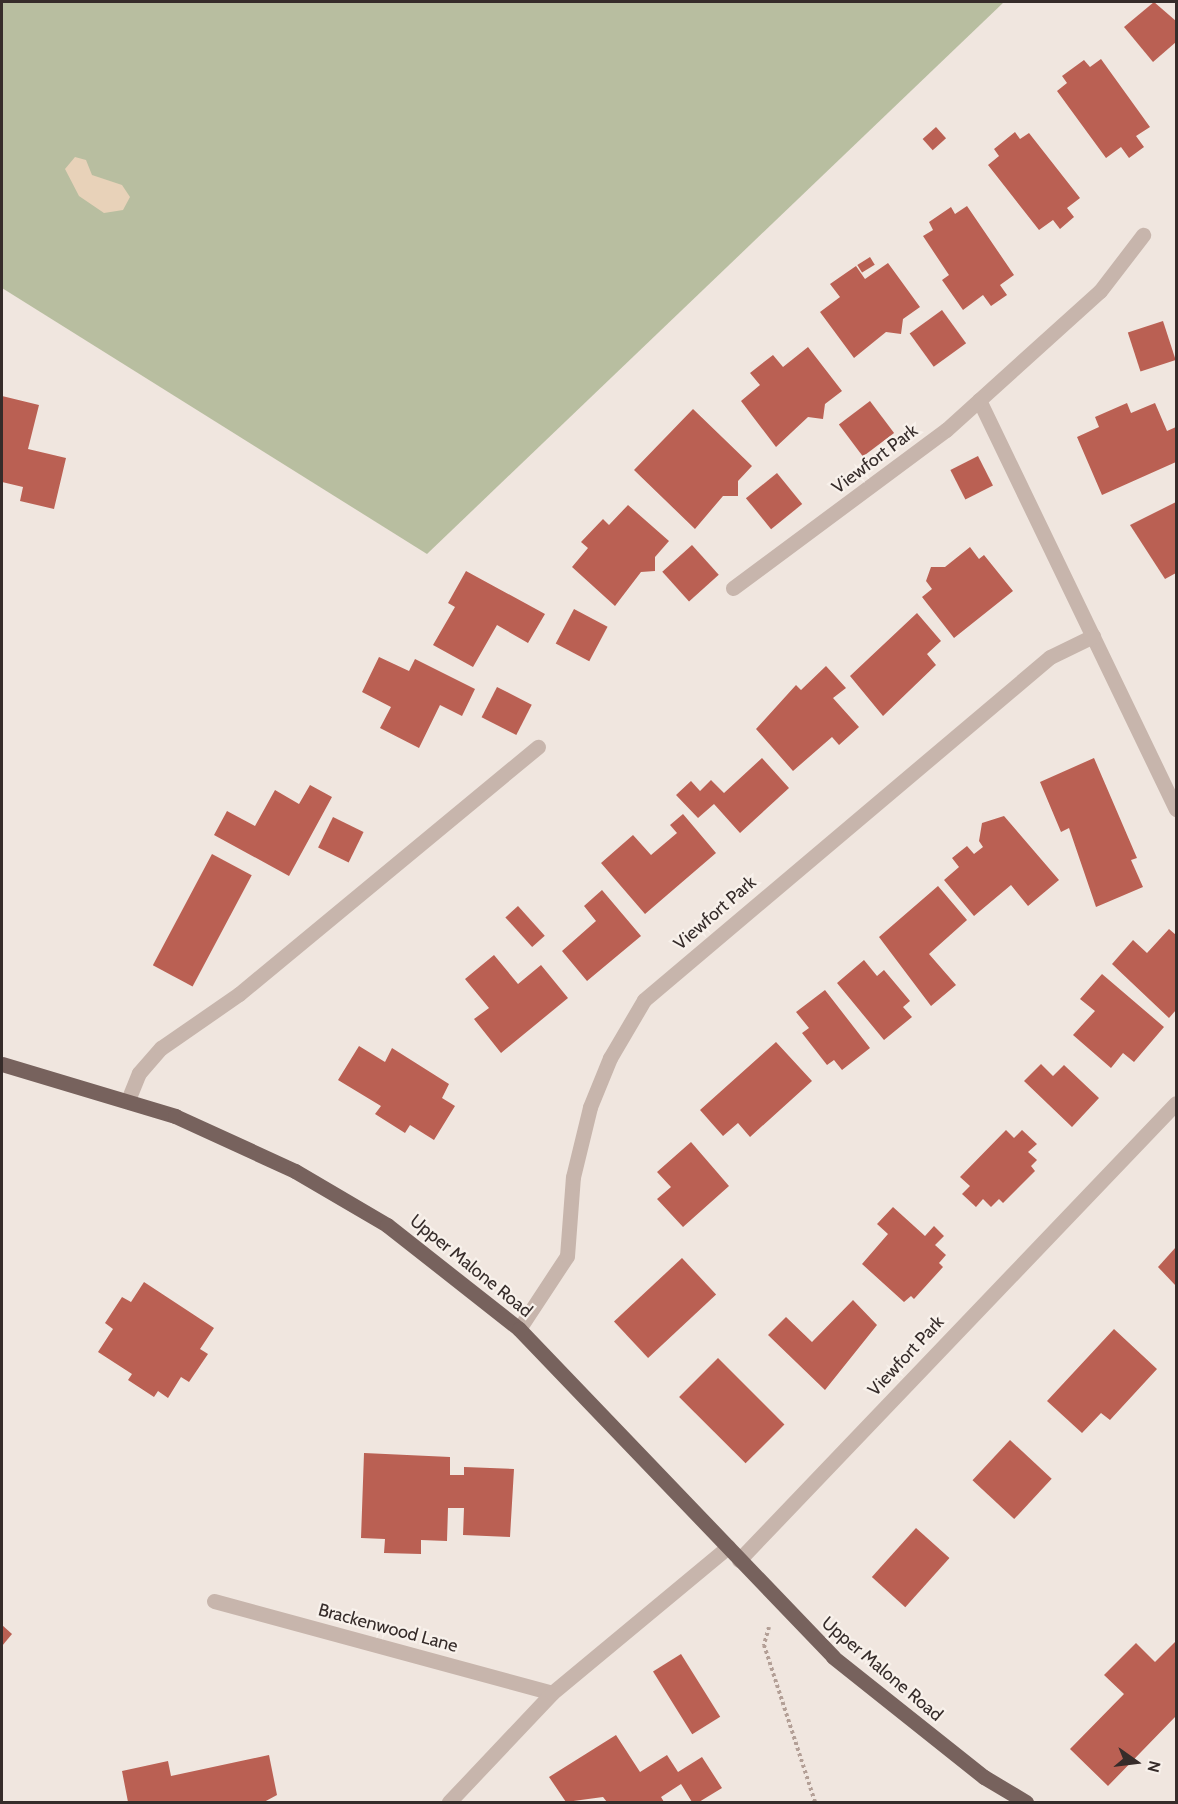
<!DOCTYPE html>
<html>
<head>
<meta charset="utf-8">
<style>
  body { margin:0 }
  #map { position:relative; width:1178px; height:1804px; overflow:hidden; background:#f0e6df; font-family:Cabin,sans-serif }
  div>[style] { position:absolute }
  .green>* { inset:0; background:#b8bea0 }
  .sand>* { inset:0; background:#e8d2b9 }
  .building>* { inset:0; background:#ba6053; transform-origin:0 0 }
  .path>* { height:4px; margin-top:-2px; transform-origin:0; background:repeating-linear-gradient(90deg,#b39f96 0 3px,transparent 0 6px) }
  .minor>* { height:15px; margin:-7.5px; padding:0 7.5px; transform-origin:7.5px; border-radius:7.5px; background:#c7b5ac }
  .major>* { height:15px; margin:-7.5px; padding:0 7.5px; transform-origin:7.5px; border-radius:7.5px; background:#77625d }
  span { translate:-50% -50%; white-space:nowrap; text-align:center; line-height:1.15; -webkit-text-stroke:4.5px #f8f1eb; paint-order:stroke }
  .street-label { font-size:18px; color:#362c2a }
  .frame { position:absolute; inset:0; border:3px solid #362c2a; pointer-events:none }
  .north { position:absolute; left:1106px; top:1732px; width:60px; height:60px; -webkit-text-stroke:4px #f8f1eb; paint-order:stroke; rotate:104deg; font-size:16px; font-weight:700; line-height:24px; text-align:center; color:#362c2a }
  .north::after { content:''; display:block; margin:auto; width:21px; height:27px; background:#362c2a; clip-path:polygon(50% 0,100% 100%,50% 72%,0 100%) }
</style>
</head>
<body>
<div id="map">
  <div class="green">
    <div style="clip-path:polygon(2px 2px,1004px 2px,427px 554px,2px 288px)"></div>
  </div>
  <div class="sand">
    <div style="clip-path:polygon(75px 157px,86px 160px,92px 175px,122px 185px,130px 197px,123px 210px,104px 213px,79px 196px,65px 169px)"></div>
  </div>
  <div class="building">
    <div style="clip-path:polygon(1154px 2px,1176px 21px,1176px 42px,1153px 62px,1124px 27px)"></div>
    <div style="clip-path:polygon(1101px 59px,1150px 127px,1136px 136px,1144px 147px,1129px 158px,1121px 147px,1106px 158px,1057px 91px,1067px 83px,1062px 76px,1084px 60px,1090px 67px)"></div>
    <div style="left:936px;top:127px;width:15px;height:18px;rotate:48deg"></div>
    <div style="clip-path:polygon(1015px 132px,1020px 139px,1029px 133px,1080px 198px,1067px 208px,1074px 217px,1060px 229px,1053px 220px,1039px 230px,988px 165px,999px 156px,994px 149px)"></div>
    <div style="clip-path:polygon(967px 206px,1014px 275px,1000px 285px,1007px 295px,991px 306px,983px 295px,963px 310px,942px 280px,949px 275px,923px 236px,933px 230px,929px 222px,951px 207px,955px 214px)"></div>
    <div style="left:870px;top:257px;width:9px;height:15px;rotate:58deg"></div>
    <div style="clip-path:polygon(888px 263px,920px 307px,903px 319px,901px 334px,886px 332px,854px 358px,820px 312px,840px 297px,830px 284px,856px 266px,865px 279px)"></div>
    <div style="left:942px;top:310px;width:41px;height:40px;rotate:54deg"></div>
    <div style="left:1163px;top:321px;width:41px;height:37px;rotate:72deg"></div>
    <div style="clip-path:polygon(808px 347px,842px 391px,825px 404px,823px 419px,808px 417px,776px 447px,741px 401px,760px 385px,750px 373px,773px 355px,783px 367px)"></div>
    <div style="clip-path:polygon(2px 396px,39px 405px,28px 449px,66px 458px,54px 509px,20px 501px,23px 487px,2px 482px)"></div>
    <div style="left:870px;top:401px;width:40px;height:39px;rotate:53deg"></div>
    <div style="clip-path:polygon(1127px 403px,1131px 413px,1155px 403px,1167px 431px,1176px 427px,1176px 462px,1102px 495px,1077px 437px,1099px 427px,1095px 417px)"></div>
    <div style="clip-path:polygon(693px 409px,752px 466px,738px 481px,738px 496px,723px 496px,695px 529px,634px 470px)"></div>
    <div style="left:978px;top:456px;width:33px;height:31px;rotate:63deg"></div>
    <div style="left:777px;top:473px;width:40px;height:40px;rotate:51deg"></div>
    <div style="clip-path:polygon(1176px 502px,1176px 573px,1165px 579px,1130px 525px)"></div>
    <div style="clip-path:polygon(628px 505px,669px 541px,655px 557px,655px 571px,641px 572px,615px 606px,572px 567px,588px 548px,581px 542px,603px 519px,609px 525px)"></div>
    <div style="left:692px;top:545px;width:40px;height:40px;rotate:48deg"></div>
    <div style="clip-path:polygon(970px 547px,979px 559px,984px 555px,1013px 591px,954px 638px,922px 597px,932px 589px,926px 581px,931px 567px,945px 567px)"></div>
    <div style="clip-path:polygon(466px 571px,545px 614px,528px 643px,497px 625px,473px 667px,433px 645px,455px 607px,448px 603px)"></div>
    <div style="left:574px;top:609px;width:38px;height:39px;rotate:28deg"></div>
    <div style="clip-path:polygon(917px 613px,941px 641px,927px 654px,936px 665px,883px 716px,850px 676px)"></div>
    <div style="clip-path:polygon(379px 657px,409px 671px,415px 659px,475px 689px,462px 716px,440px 705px,419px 748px,380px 728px,391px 707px,362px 692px)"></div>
    <div style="clip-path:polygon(826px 666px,846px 688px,833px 698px,859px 727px,839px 745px,832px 737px,793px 771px,756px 729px,796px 685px,801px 690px)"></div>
    <div style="left:497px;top:687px;width:39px;height:34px;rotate:27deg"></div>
    <div style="clip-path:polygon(762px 758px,789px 788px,740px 833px,714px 804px,698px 818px,676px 795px,691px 781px,700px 791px,711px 780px,724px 793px)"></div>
    <div style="clip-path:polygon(1094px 758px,1137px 858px,1131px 860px,1143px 887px,1096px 907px,1069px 828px,1061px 832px,1040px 782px)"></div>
    <div style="clip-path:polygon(310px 785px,332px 797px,289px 876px,214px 835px,227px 811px,255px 826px,275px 790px,299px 804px)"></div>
    <div style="clip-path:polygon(683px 814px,716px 853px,645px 914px,601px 863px,633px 835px,651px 855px,677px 833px,670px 825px)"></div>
    <div style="clip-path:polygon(1004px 816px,1059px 880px,1028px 906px,1011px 885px,974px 916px,944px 880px,959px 867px,952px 858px,967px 846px,974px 854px,983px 847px,979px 841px,982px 823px)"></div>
    <div style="left:333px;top:817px;width:34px;height:34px;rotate:26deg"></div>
    <div style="left:212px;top:854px;width:45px;height:126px;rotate:28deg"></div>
    <div style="clip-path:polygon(938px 886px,967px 920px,929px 954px,956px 985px,931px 1006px,879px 937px)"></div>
    <div style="clip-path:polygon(602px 890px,641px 936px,587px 981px,562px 951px,596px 921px,584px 906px)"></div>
    <div style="left:518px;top:906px;width:40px;height:17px;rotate:48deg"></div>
    <div style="clip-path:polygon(1169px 929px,1176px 935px,1176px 1010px,1169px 1018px,1112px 964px,1133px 940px,1147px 953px)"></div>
    <div style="clip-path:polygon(494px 955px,518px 984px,541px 965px,568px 998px,501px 1053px,474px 1019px,489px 1008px,465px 979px)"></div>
    <div style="clip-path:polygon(864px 960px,877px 976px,884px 970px,910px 1001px,903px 1007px,912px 1017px,884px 1040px,837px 983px)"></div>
    <div style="clip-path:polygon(1102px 974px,1164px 1027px,1134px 1062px,1123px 1053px,1111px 1068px,1073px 1035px,1095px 1011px,1080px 999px)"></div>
    <div style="clip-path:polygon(825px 990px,870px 1048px,842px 1070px,834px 1060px,827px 1065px,802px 1033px,809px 1028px,796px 1012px)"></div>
    <div style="clip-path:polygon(776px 1042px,812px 1081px,750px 1137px,738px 1123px,723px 1136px,700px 1110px)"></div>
    <div style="clip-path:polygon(359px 1046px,385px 1062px,392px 1048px,449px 1084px,442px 1098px,455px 1106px,434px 1140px,410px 1125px,405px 1133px,375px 1114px,381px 1106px,338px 1080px)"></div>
    <div style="clip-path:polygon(1041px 1064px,1053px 1076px,1064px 1065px,1099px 1098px,1072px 1127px,1024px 1081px)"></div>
    <div style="clip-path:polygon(1006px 1130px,1014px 1138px,1022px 1130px,1037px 1144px,1028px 1152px,1037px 1160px,1031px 1166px,1035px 1171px,1003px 1203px,999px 1199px,991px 1207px,983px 1199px,976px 1207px,962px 1194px,970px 1186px,960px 1177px)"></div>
    <div style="clip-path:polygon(691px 1142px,729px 1186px,683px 1227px,657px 1199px,671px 1187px,657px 1172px)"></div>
    <div style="clip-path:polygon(893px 1207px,925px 1236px,934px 1226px,944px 1236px,935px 1245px,946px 1255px,939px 1263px,943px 1267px,914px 1299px,911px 1296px,904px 1302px,862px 1264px,888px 1234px,877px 1224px)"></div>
    <div style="clip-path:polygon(1176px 1247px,1176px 1286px,1158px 1267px)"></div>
    <div style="left:682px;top:1258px;width:50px;height:93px;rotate:47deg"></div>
    <div style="clip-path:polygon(144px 1282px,214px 1328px,200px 1349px,208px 1354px,189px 1382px,181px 1377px,168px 1398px,158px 1391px,154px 1397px,128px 1380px,132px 1374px,98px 1352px,113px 1329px,105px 1323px,122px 1297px,131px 1302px)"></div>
    <div style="clip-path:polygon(853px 1300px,877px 1325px,825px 1390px,768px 1335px,786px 1317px,812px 1342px)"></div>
    <div style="clip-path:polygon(1114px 1329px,1157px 1369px,1110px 1420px,1101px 1413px,1082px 1433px,1047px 1401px)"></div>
    <div style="left:718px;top:1358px;width:94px;height:55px;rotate:45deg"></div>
    <div style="left:1010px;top:1440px;width:57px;height:55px;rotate:43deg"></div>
    <div style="clip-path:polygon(364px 1453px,450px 1457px,450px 1475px,464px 1475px,464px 1467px,514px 1469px,510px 1537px,463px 1535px,464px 1508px,448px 1508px,447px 1541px,421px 1540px,421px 1554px,384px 1553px,385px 1539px,361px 1538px)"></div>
    <div style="left:916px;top:1528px;width:45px;height:66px;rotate:42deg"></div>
    <div style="clip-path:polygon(2px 1625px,12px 1634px,2px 1646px)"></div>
    <div style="clip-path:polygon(1176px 1641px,1176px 1716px,1108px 1786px,1070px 1749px,1124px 1694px,1104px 1675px,1136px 1643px,1155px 1662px)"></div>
    <div style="left:681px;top:1654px;width:74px;height:33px;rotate:58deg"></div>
    <div style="clip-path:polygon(616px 1735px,640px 1772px,667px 1755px,678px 1772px,702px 1757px,722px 1788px,699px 1802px,692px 1802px,681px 1784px,661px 1797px,664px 1802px,607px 1802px,603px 1797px,566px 1802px,549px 1777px)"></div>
    <div style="clip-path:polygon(269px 1755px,277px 1795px,264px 1802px,128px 1802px,122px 1771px,168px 1761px,171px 1776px)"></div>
  </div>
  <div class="path">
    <div style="left:769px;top:1627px;width:19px;rotate:106deg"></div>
    <div style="left:764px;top:1645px;width:165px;rotate:72deg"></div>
  </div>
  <div class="minor">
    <div style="left:979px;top:400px;width:454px;rotate:64.3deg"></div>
    <div style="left:733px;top:588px;width:265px;rotate:-36.6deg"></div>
    <div style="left:946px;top:430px;width:207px;rotate:-42.1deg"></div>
    <div style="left:1100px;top:291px;width:71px;rotate:-52.5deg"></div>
    <div style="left:128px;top:1100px;width:29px;rotate:-68deg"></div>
    <div style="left:139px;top:1073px;width:33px;rotate:-49deg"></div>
    <div style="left:161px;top:1048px;width:95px;rotate:-34.7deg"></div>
    <div style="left:239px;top:994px;width:388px;rotate:-39.6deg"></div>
    <div style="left:519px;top:1329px;width:87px;rotate:-56.7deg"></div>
    <div style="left:567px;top:1256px;width:79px;rotate:-85.7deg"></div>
    <div style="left:573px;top:1177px;width:72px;rotate:-76.3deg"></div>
    <div style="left:590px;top:1107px;width:53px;rotate:-67.8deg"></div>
    <div style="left:610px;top:1058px;width:67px;rotate:-59.6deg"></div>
    <div style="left:644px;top:1000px;width:531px;rotate:-40.19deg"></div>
    <div style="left:1050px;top:657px;width:48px;rotate:-26deg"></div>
    <div style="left:739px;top:1560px;width:632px;rotate:-46.28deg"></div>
    <div style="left:214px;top:1601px;width:350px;rotate:15.2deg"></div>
    <div style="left:449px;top:1802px;width:150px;rotate:-46.6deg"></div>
    <div style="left:552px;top:1693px;width:229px;rotate:-39.7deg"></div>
  </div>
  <div class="major">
    <div style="left:2px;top:1064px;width:181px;rotate:16.7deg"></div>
    <div style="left:175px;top:1116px;width:132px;rotate:24.6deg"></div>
    <div style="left:295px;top:1171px;width:107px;rotate:30.4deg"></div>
    <div style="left:387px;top:1225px;width:168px;rotate:38.2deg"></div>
    <div style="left:519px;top:1329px;width:454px;rotate:46.2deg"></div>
    <div style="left:833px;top:1657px;width:193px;rotate:38.5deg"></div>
    <div style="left:984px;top:1777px;width:49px;rotate:30.8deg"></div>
  </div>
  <div class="street-label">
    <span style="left:875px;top:459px;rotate:-37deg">Viewfort Park</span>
    <span style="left:715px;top:913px;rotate:-41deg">Viewfort Park</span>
    <span style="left:471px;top:1266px;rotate:39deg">Upper Malone Road</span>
    <span style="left:906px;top:1356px;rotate:-47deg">Viewfort Park</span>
    <span style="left:388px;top:1628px;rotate:15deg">Brackenwood Lane</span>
    <span style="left:882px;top:1669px;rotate:40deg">Upper Malone Road</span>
  </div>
  <div class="frame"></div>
  <div class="north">N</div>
</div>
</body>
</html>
